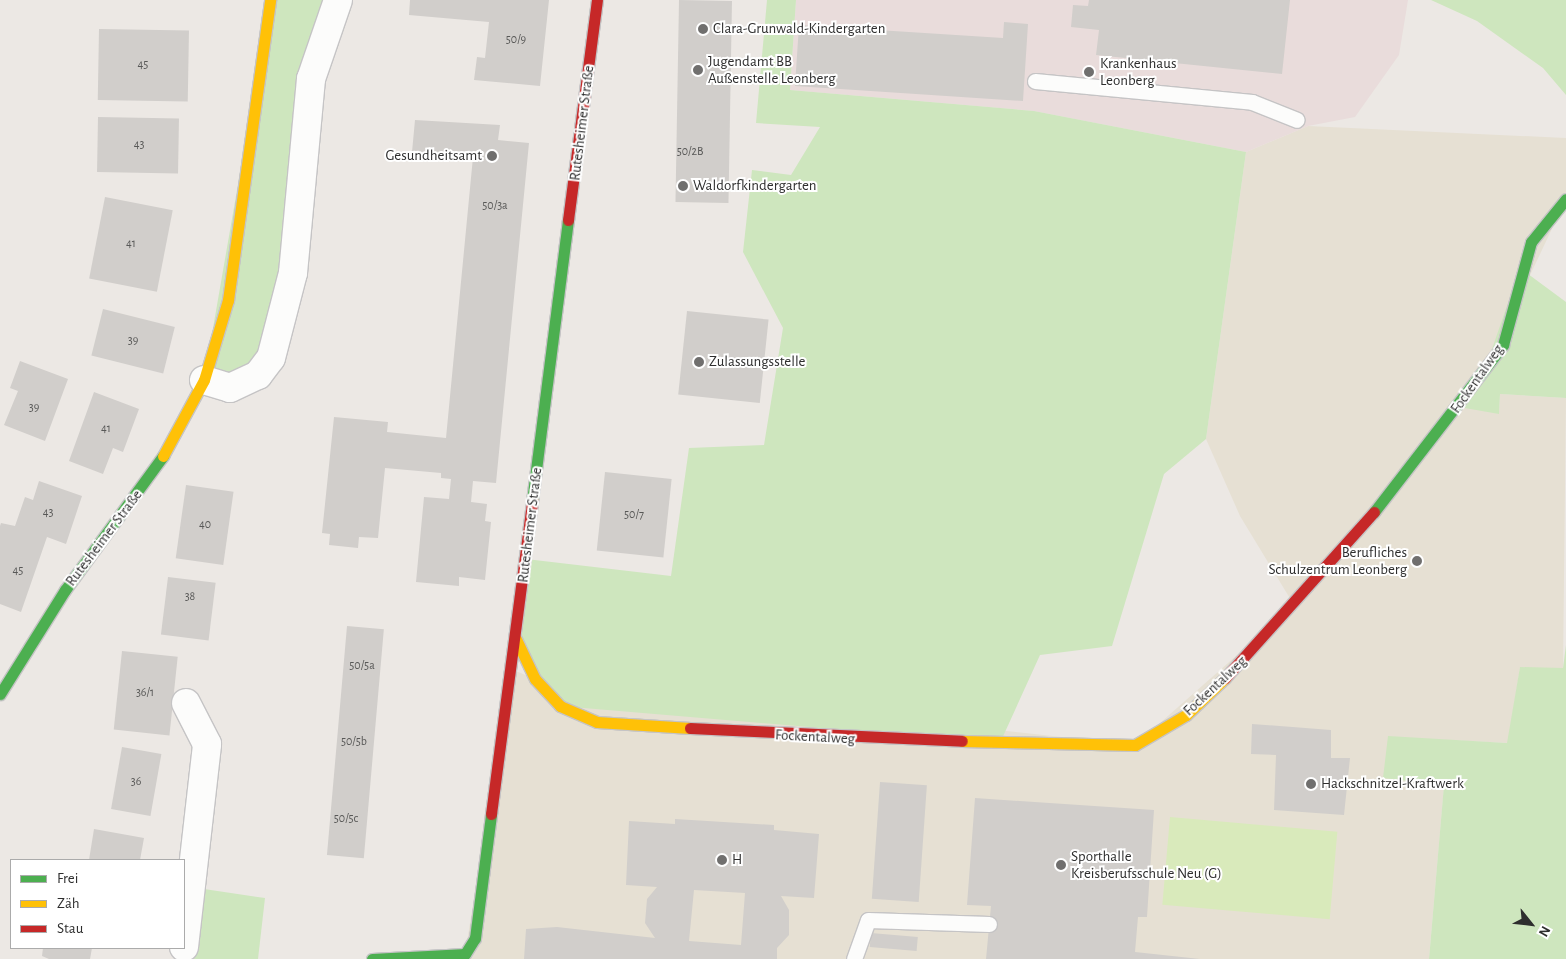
<!DOCTYPE html>
<html>
<head>
<meta charset="utf-8">
<style>
  body { margin:0 }
  #map { position:relative; width:1566px; height:959px; overflow:hidden; background:#ece8e4; font-family:"Alegreya Sans",sans-serif }
  div>[style] { position:absolute }
  .education>* { inset:0; background:#e6e0d3 }
  .medical>* { inset:0; background:#e9dcdb }
  .green>* { inset:0; background:#cee6be }
  .pitch>* { inset:0; background:#d9eabb; transform-origin:0 0 }
  .building>* { inset:0; background:#d1cecb; transform-origin:0 0 }
  .roads { filter:drop-shadow(1px 0 #c5c4c5) drop-shadow(-1px 0 #c5c4c5) drop-shadow(0 1px #c5c4c5) drop-shadow(0 -1px #c5c4c5) }
  .lane>* { height:15px; margin:-7.5px; padding:0 7.5px; transform-origin:7.5px; border-radius:7.5px; background:#fcfcfb }
  .street>* { height:28px; margin:-14px; padding:0 14px; transform-origin:14px; border-radius:14px; background:#fcfcfb }
  .fast>* { height:11px; margin:-5.5px; padding:0 5.5px; transform-origin:5.5px; border-radius:5.5px; background:#4caf50 }
  .slow>* { height:11px; margin:-5.5px; padding:0 5.5px; transform-origin:5.5px; border-radius:5.5px; background:#ffc107 }
  .jam>* { height:11px; margin:-5.5px; padding:0 5.5px; transform-origin:5.5px; border-radius:5.5px; background:#c62828 }
  .dots>* { width:14px; height:14px; translate:-50% -50%; box-sizing:border-box; border:2px solid #fff; border-radius:50% }
  span { translate:-50% -50%; white-space:nowrap; text-align:center; line-height:1.15; -webkit-text-stroke:4px #fff; paint-order:stroke }
  .number-label { font-size:12px; color:#585857 }
  .number-label span { -webkit-text-stroke-width:0 }
  .poi-label { font-size:15px; color:#2e2e2e }
  .left { translate:0 -50%; text-align:left }
  .right { translate:-100% -50%; text-align:right }
  .street-label { font-size:15px; color:#2e2e2e }
  .legend { position:absolute; left:10px; top:859px; width:175px; height:90px; box-sizing:border-box; background:#fff; border:1px solid #ababab; margin:0; padding:6px 9px; list-style:none; font-size:15px; color:#2e2e2e }
  .legend li { display:flex; align-items:center; gap:10px; height:25px }
  .legend b { width:25px; border:1px solid #ababab }
  .north { position:absolute; left:1506px; top:899px; width:50px; height:50px; -webkit-text-stroke:4px #fff; paint-order:stroke; rotate:119deg; font-size:14px; font-weight:700; line-height:20px; text-align:center; color:#2e2e2e }
  .north::after { content:''; display:block; margin:auto; width:18px; height:22px; background:#2e2e2e; clip-path:polygon(50% 0,100% 100%,50% 72%,0 100%) }
</style>
</head>
<body>
<div id="map">
  <div class="education">
    <div style="clip-path:polygon(1308px 126px,1566px 138px,1566px 199px,1483px 375px,1499px 413px,1500px 394px,1566px 398px,1563px 668px,1520px 668px,1508px 743px,1448px 740px,1429px 959px,372px 959px,465px 954px,511px 669px,535px 679px,1135px 745px,1294px 605px,1240px 516px,1206px 439px,1246px 152px)"></div>
  </div>
  <div class="medical">
    <div style="clip-path:polygon(796px 0,1408px 0,1399px 55px,1355px 117px,1308px 126px,1246px 152px,1034px 111px,790px 90px)"></div>
  </div>
  <div class="green">
    <div style="clip-path:polygon(270px 0,338px 0,293px 273px,258px 375px,204px 380px)"></div>
    <div style="clip-path:polygon(767px 0,796px 0,790px 90px,1034px 111px,1246px 152px,1206px 439px,1164px 474px,1112px 646px,1040px 655px,1000px 743px,560px 706px,516px 639px,526px 559px,671px 576px,689px 448px,764px 445px,783px 328px,743px 252px,752px 170px,791px 175px,820px 127px,756px 123px)"></div>
    <div style="clip-path:polygon(1431px 0,1566px 0,1566px 95px,1543px 68px,1477px 21px)"></div>
    <div style="clip-path:polygon(1520px 268px,1566px 302px,1566px 398px,1500px 394px,1499px 414px,1459px 407px,1483px 375px)"></div>
    <div style="clip-path:polygon(1566px 645px,1566px 959px,1429px 959px,1444px 785px,1383px 778px,1388px 736px,1507px 743px,1520px 667px,1563px 668px)"></div>
    <div style="clip-path:polygon(204px 889px,265px 898px,258px 959px,193px 959px)"></div>
  </div>
  <div class="pitch">
    <div style="left:1170px;top:817px;width:168px;height:88px;rotate:5deg"></div>
  </div>
  <div class="building">
    <div style="clip-path:polygon(410px 0,549px 0,540px 86px,474px 80px,477px 57px,485px 58px,489px 22px,409px 15px)"></div>
    <div style="left:679px;top:0;width:53px;height:202px;rotate:1deg"></div>
    <div style="clip-path:polygon(1089px 0,1290px 0,1282px 74px,1096px 55px,1099px 30px,1071px 27px,1073px 5px,1088px 6px)"></div>
    <div style="clip-path:polygon(1004px 22px,1028px 24px,1023px 101px,795px 86px,799px 25px,1003px 38px)"></div>
    <div style="left:99px;top:29px;width:90px;height:71px;rotate:1deg"></div>
    <div style="left:98px;top:117px;width:81px;height:55px;rotate:1deg"></div>
    <div style="clip-path:polygon(415px 120px,500px 125px,498px 140px,529px 143px,496px 483px,473px 481px,471px 502px,487px 504px,485px 521px,491px 522px,485px 580px,459px 577px,459px 586px,416px 582px,424px 497px,449px 499px,451px 479px,441px 478px,441px 473px,385px 468px,378px 538px,359px 537px,358px 548px,329px 545px,330px 534px,322px 533px,334px 417px,388px 422px,387px 432px,446px 438px,473px 157px,412px 152px)"></div>
    <div style="left:105px;top:197px;width:69px;height:83px;rotate:11deg"></div>
    <div style="left:103px;top:309px;width:74px;height:48px;rotate:14deg"></div>
    <div style="left:687px;top:311px;width:82px;height:84px;rotate:6deg"></div>
    <div style="clip-path:polygon(20px 361px,68px 379px,45px 441px,4px 425px,18px 391px,10px 388px)"></div>
    <div style="clip-path:polygon(94px 392px,139px 409px,123px 452px,113px 448px,103px 474px,69px 461px)"></div>
    <div style="left:605px;top:472px;width:67px;height:79px;rotate:6deg"></div>
    <div style="clip-path:polygon(39px 481px,82px 496px,66px 544px,47px 537px,21px 612px,0 604px,0 526px,1px 523px,15px 526px,25px 497px,33px 500px)"></div>
    <div style="left:186px;top:485px;width:48px;height:74px;rotate:8deg"></div>
    <div style="left:168px;top:577px;width:48px;height:58px;rotate:7deg"></div>
    <div style="left:347px;top:626px;width:37px;height:230px;rotate:5deg"></div>
    <div style="left:122px;top:651px;width:56px;height:79px;rotate:6deg"></div>
    <div style="clip-path:polygon(1252px 724px,1331px 730px,1331px 758px,1350px 758px,1344px 815px,1274px 810px,1276px 755px,1251px 754px)"></div>
    <div style="left:122px;top:747px;width:40px;height:63px;rotate:10deg"></div>
    <div style="left:880px;top:782px;width:47px;height:117px;rotate:4deg"></div>
    <div style="clip-path:polygon(975px 798px,1154px 810px,1147px 917px,1138px 917px,1135px 952px,1200px 959px,986px 959px,991px 906px,967px 905px)"></div>
    <div style="clip-path:polygon(evenodd,675px 819px,774px 825px,774px 830px,819px 834px,814px 898px,781px 896px,789px 910px,789px 935px,777px 948px,777px 959px,524px 959px,526px 929px,557px 927px,655px 938px,645px 923px,647px 899px,657px 887px,626px 885px,629px 821px,675px 824px,675px 819px,694px 890px,745px 893px,741px 945px,689px 941px,694px 890px)"></div>
    <div style="clip-path:polygon(94px 829px,144px 838px,140px 860px,89px 860px)"></div>
    <div style="left:871px;top:933px;width:47px;height:14px;rotate:5deg"></div>
    <div style="clip-path:polygon(43px 948px,92px 948px,90px 959px,49px 959px,42px 956px)"></div>
  </div>
  <div class="roads">
    <div class="lane">
      <div style="left:1035px;top:81px;width:218px;rotate:5.5deg"></div>
      <div style="left:1252px;top:102px;width:48px;rotate:21.8deg"></div>
      <div style="left:854px;top:959px;width:41px;rotate:-70.3deg"></div>
      <div style="left:868px;top:920px;width:121px;rotate:1.9deg"></div>
    </div>
    <div class="street">
      <div style="left:204px;top:380px;width:27px;rotate:17deg"></div>
      <div style="left:230px;top:388px;width:31px;rotate:-25deg"></div>
      <div style="left:258px;top:375px;width:21px;rotate:-53deg"></div>
      <div style="left:271px;top:358px;width:88px;rotate:-75.5deg"></div>
      <div style="left:293px;top:273px;width:195px;rotate:-84.7deg"></div>
      <div style="left:311px;top:79px;width:83px;rotate:-71.1deg"></div>
      <div style="left:184px;top:947px;width:204px;rotate:-83.5deg"></div>
      <div style="left:207px;top:744px;width:46px;rotate:-117.1deg"></div>
    </div>
    <div class="fast">
      <div style="left:532px;top:501px;width:283px;rotate:-82.7deg"></div>
      <div style="left:1374px;top:512px;width:211px;rotate:-52.3deg"></div>
      <div style="left:1503px;top:345px;width:107px;rotate:-74.8deg"></div>
      <div style="left:1531px;top:242px;width:55px;rotate:-50.9deg"></div>
      <div style="left:0;top:694px;width:123px;rotate:-58deg"></div>
      <div style="left:65px;top:590px;width:166px;rotate:-53.8deg"></div>
      <div style="left:372px;top:959px;width:93px;rotate:-3.1deg"></div>
      <div style="left:465px;top:954px;width:19px;rotate:-58deg"></div>
      <div style="left:475px;top:938px;width:125px;rotate:-82.6deg"></div>
    </div>
    <div class="slow">
      <div style="left:163px;top:456px;width:86px;rotate:-61.7deg"></div>
      <div style="left:204px;top:380px;width:84px;rotate:-73.3deg"></div>
      <div style="left:228px;top:300px;width:303px;rotate:-82deg"></div>
      <div style="left:516px;top:639px;width:44px;rotate:64.6deg"></div>
      <div style="left:535px;top:679px;width:37px;rotate:47deg"></div>
      <div style="left:560px;top:706px;width:40px;rotate:23.4deg"></div>
      <div style="left:597px;top:722px;width:93px;rotate:3.7deg"></div>
      <div style="left:962px;top:741px;width:173px;rotate:1.3deg"></div>
      <div style="left:1135px;top:745px;width:59px;rotate:-30.5deg"></div>
      <div style="left:1186px;top:715px;width:54px;rotate:-43.5deg"></div>
    </div>
    <div class="jam">
      <div style="left:568px;top:220px;width:222px;rotate:-82.5deg"></div>
      <div style="left:1225px;top:678px;width:223px;rotate:-48.1deg"></div>
      <div style="left:690px;top:728px;width:272px;rotate:2.7deg"></div>
      <div style="left:491px;top:814px;width:316px;rotate:-82.5deg"></div>
    </div>
  </div>
  <div class="dots">
    <div style="left:703px;top:29px;background:#706f6e"></div>
    <div style="left:698px;top:70px;background:#706f6e"></div>
    <div style="left:1089px;top:72px;background:#706f6e"></div>
    <div style="left:492px;top:156px;background:#706f6e"></div>
    <div style="left:683px;top:186px;background:#706f6e"></div>
    <div style="left:699px;top:362px;background:#706f6e"></div>
    <div style="left:1417px;top:561px;background:#706f6e"></div>
    <div style="left:1311px;top:784px;background:#706f6e"></div>
    <div style="left:722px;top:860px;background:#706f6e"></div>
    <div style="left:1061px;top:865px;background:#706f6e"></div>
  </div>
  <div class="number-label">
    <span style="left:516px;top:40px">50/9</span>
    <span style="left:143px;top:65px">45</span>
    <span style="left:139px;top:145px">43</span>
    <span style="left:690px;top:152px">50/2B</span>
    <span style="left:495px;top:206px">50/3a</span>
    <span style="left:131px;top:244px">41</span>
    <span style="left:133px;top:341px">39</span>
    <span style="left:34px;top:408px">39</span>
    <span style="left:106px;top:429px">41</span>
    <span style="left:48px;top:513px">43</span>
    <span style="left:634px;top:515px">50/7</span>
    <span style="left:205px;top:525px">40</span>
    <span style="left:18px;top:571px">45</span>
    <span style="left:190px;top:597px">38</span>
    <span style="left:362px;top:666px">50/5a</span>
    <span style="left:145px;top:693px">36/1</span>
    <span style="left:354px;top:742px">50/5b</span>
    <span style="left:136px;top:782px">36</span>
    <span style="left:346px;top:819px">50/5c</span>
  </div>
  <div class="poi-label">
    <span class="left" style="left:713px;top:29px">Clara-Grunwald-Kindergarten</span>
    <span class="left" style="left:708px;top:70px">Jugendamt BB<br>Außenstelle Leonberg</span>
    <span class="left" style="left:1100px;top:72px">Krankenhaus<br>Leonberg</span>
    <span class="right" style="left:482px;top:156px">Gesundheitsamt</span>
    <span class="left" style="left:693px;top:186px">Waldorfkindergarten</span>
    <span class="left" style="left:709px;top:362px">Zulassungsstelle</span>
    <span class="right" style="left:1407px;top:561px">Berufliches<br>Schulzentrum Leonberg</span>
    <span class="left" style="left:1321px;top:784px">Hackschnitzel-Kraftwerk</span>
    <span class="left" style="left:1071px;top:865px">Sporthalle<br>Kreisberufsschule Neu (G)</span>
    <span class="left" style="left:732px;top:860px">H</span>
  </div>
  <div class="street-label">
    <span style="left:582px;top:123px;rotate:-83deg">Rutesheimer Straße</span>
    <span style="left:1477px;top:379px;rotate:-55deg">Fockentalweg</span>
    <span style="left:530px;top:525px;rotate:-83deg">Rutesheimer Straße</span>
    <span style="left:104px;top:538px;rotate:-53deg">Rutesheimer Straße</span>
    <span style="left:1215px;top:686px;rotate:-43deg">Fockentalweg</span>
    <span style="left:815px;top:737px;rotate:3deg">Fockentalweg</span>
  </div>
  <ul class="legend">
  <li><b style="height:6px;background:#4caf50"></b>Frei</li>
  <li><b style="height:6px;background:#ffc107"></b>Zäh</li>
  <li><b style="height:6px;background:#c62828"></b>Stau</li>
  </ul>
  <div class="north">N</div>
</div>
</body>
</html>
